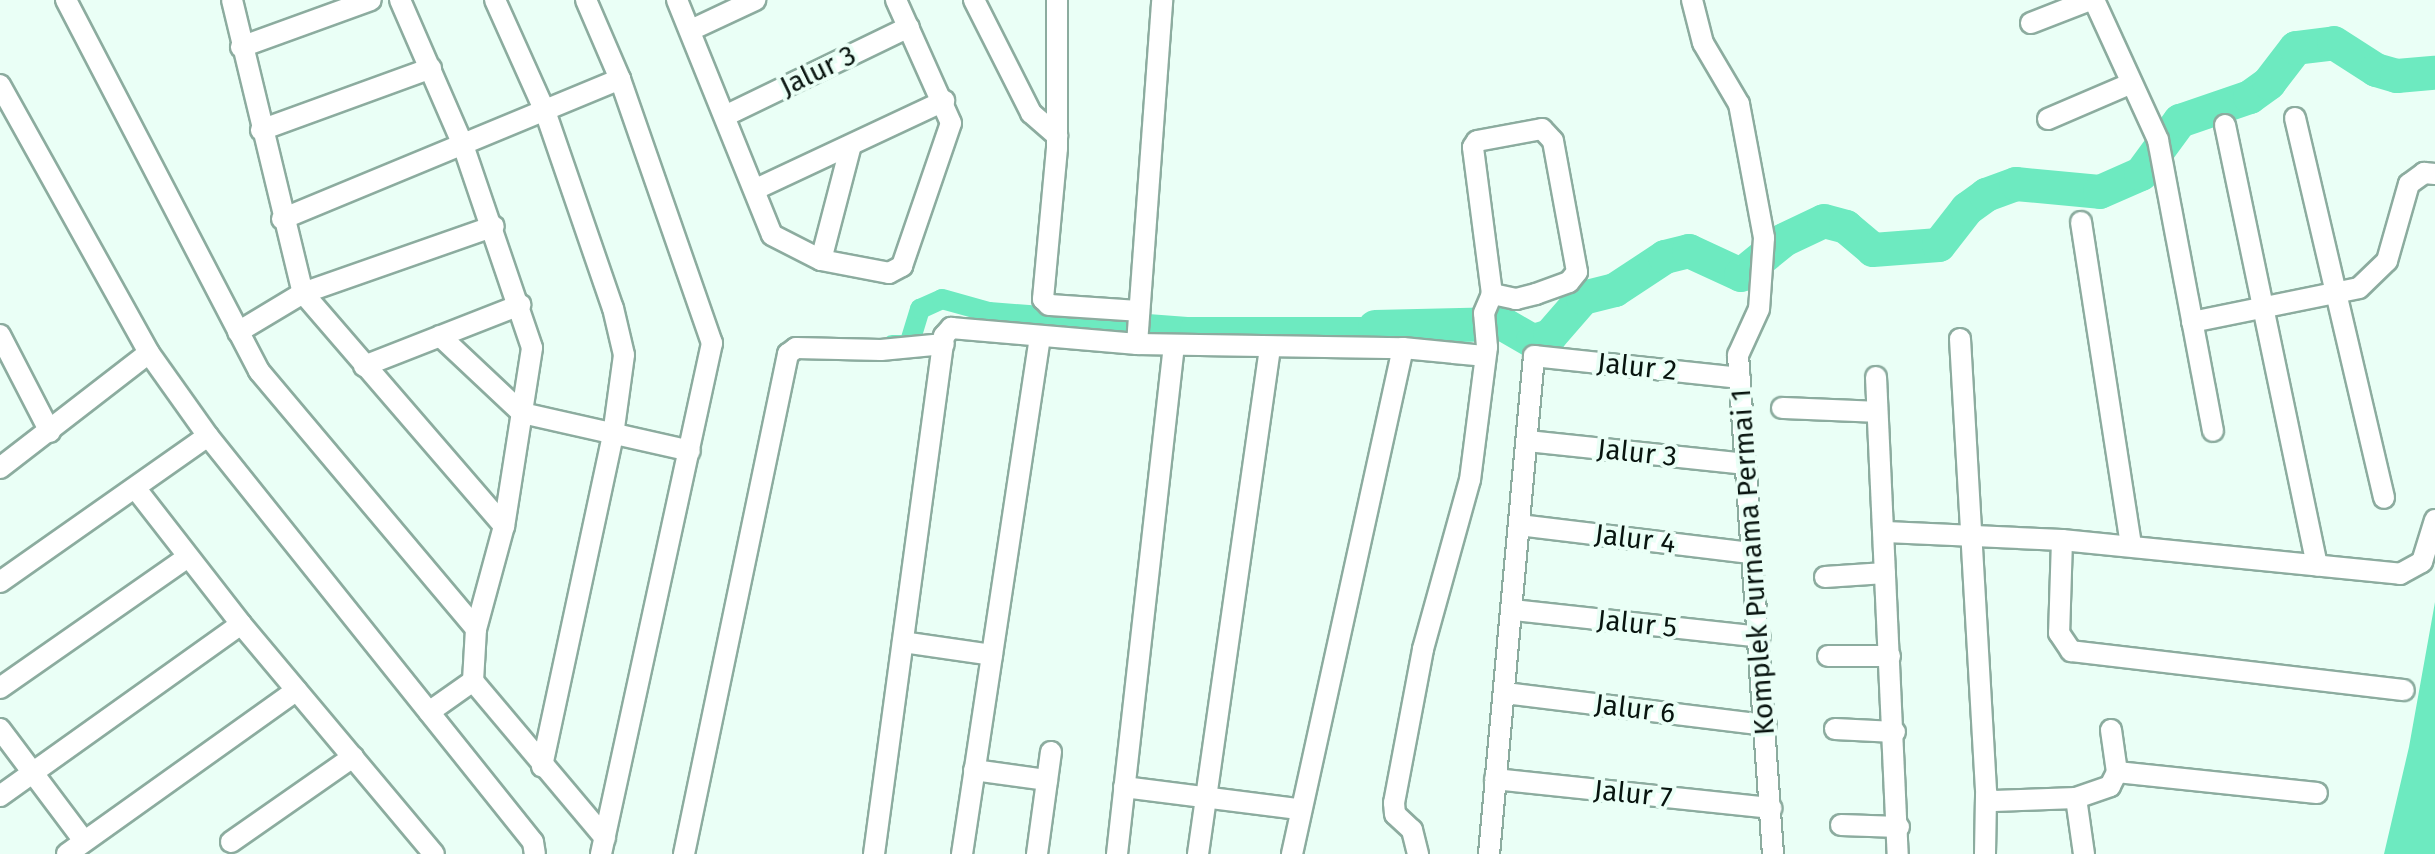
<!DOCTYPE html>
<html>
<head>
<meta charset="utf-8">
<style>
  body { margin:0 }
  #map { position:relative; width:2435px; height:854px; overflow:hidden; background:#eafff6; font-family:"Fira Sans",sans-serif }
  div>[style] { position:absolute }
  .water>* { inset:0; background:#6deac0 }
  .canal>* { height:20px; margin:-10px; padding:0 10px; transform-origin:10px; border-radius:10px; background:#6deac0 }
  .river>* { height:34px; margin:-17px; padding:0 17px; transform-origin:17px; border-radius:17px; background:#6deac0 }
  .roads { filter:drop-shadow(2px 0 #8cac9f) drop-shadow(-2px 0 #8cac9f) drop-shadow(0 2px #8cac9f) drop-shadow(0 -2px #8cac9f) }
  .minor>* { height:20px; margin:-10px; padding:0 10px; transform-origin:10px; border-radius:10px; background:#fff }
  span { translate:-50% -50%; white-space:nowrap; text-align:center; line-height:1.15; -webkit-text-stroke:8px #eafff6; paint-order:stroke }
  .street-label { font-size:28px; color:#08140f }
</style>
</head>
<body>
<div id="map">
  <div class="water">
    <div style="clip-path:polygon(2435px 602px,2435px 854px,2384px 854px,2409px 747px)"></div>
  </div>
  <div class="canal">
    <div style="left:892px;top:345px;width:17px"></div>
    <div style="left:909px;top:345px;width:38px;rotate:-73deg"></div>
    <div style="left:920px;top:309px;width:24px;rotate:-24deg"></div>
    <div style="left:942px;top:299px;width:49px;rotate:15.5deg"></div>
    <div style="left:989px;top:312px;width:202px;rotate:4.3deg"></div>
    <div style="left:1190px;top:327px;width:185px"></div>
  </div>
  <div class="river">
    <div style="left:1375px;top:327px;width:128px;rotate:-1.3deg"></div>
    <div style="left:1503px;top:324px;width:34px;rotate:30deg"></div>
    <div style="left:1533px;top:341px;width:18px;rotate:-16deg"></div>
    <div style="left:1550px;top:336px;width:50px;rotate:-49deg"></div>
    <div style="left:1583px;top:298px;width:33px;rotate:-14deg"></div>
    <div style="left:1615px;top:290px;width:60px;rotate:-33.4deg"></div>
    <div style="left:1665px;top:257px;width:25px;rotate:-14deg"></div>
    <div style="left:1689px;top:251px;width:57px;rotate:24.8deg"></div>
    <div style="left:1741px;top:275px;width:55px;rotate:-39.1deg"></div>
    <div style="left:1784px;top:240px;width:44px;rotate:-25.4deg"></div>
    <div style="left:1824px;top:221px;width:23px;rotate:15deg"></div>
    <div style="left:1846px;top:227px;width:35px;rotate:40deg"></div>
    <div style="left:1873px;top:250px;width:66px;rotate:-4.3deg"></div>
    <div style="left:1939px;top:245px;width:46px;rotate:-52.1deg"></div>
    <div style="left:1967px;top:209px;width:24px;rotate:-36deg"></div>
    <div style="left:1986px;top:195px;width:32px;rotate:-20deg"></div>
    <div style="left:2016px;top:184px;width:84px;rotate:5.4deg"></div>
    <div style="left:2100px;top:192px;width:45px;rotate:-23.7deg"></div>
    <div style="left:2141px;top:174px;width:66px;rotate:-53.7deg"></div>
    <div style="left:2180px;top:121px;width:74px;rotate:-18.9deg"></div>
    <div style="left:2250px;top:97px;width:24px;rotate:-36deg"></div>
    <div style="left:2269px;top:83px;width:44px;rotate:-52.4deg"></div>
    <div style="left:2296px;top:48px;width:38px;rotate:-7deg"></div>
    <div style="left:2334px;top:43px;width:50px;rotate:32.7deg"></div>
    <div style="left:2376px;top:70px;width:22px;rotate:16deg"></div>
    <div style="left:2397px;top:76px;width:38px;rotate:-5deg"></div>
  </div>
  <div class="roads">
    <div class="minor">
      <div style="left:66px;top:0;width:418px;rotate:62.5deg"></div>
      <div style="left:259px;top:371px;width:337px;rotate:49.9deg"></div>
      <div style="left:232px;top:0;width:301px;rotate:76.4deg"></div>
      <div style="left:303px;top:293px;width:308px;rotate:49.2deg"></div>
      <div style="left:400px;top:0;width:158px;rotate:66.5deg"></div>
      <div style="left:463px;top:145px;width:214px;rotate:71.2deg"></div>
      <div style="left:532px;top:348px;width:180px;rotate:98.9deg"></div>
      <div style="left:504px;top:526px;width:107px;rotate:105.2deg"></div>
      <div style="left:476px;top:629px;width:52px;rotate:93.3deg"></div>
      <div style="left:473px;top:681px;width:205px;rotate:49.9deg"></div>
      <div style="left:495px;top:0;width:122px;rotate:65.8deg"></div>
      <div style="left:545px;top:111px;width:208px;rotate:71deg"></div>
      <div style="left:613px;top:308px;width:48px;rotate:76.8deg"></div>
      <div style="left:624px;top:355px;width:81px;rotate:97.8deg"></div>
      <div style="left:613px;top:435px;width:339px;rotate:102.1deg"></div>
      <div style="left:586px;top:0;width:86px;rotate:66.7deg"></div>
      <div style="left:620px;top:79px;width:280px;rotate:70.8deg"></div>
      <div style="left:712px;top:343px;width:523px;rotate:102.26deg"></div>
      <div style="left:677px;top:0;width:253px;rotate:68deg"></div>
      <div style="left:772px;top:235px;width:55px;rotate:27deg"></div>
      <div style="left:821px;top:260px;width:69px;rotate:10.8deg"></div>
      <div style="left:889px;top:273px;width:15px;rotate:-28deg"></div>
      <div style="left:902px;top:266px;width:151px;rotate:-71.1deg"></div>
      <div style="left:951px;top:123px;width:135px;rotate:-114.1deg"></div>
      <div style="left:974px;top:0;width:127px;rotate:63.2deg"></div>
      <div style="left:1031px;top:113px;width:35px;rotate:41deg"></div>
      <div style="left:1057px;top:0;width:148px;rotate:90deg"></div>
      <div style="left:1057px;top:148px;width:152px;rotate:95.3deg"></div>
      <div style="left:1043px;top:299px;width:8px;rotate:45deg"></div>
      <div style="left:1049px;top:305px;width:90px;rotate:3.8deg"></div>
      <div style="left:1692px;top:0;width:44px;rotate:75.7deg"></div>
      <div style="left:1703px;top:43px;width:71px;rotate:59.5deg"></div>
      <div style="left:1739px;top:104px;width:136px;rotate:79.4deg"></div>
      <div style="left:1764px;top:238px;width:71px;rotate:94deg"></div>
      <div style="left:1759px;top:309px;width:51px;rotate:114.5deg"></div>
      <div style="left:1738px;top:355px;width:500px;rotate:85.99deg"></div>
      <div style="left:2094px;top:0;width:154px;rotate:65.4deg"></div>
      <div style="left:2158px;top:140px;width:296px;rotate:79.3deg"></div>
      <div style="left:2031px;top:23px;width:63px;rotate:-21.3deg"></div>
      <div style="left:691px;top:30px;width:71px;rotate:-25.1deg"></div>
      <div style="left:241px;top:47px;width:138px;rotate:-19.9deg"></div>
      <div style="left:0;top:85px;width:307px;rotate:60.9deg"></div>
      <div style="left:149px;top:353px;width:102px;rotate:54.6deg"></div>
      <div style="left:208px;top:436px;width:520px;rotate:51.32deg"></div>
      <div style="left:533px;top:842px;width:12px;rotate:81deg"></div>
      <div style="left:727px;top:115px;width:202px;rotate:-25.8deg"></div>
      <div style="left:2295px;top:118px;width:390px;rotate:76.8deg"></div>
      <div style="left:2048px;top:119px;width:91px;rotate:-23.2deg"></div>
      <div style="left:2225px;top:125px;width:450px;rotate:78.2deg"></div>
      <div style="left:261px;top:130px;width:181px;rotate:-20deg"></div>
      <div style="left:756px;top:189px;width:208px;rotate:-25.1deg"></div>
      <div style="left:282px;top:219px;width:366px;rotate:-22.5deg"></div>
      <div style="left:2081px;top:222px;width:327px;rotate:81.2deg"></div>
      <div style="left:821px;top:260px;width:115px;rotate:-75.4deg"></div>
      <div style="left:2192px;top:322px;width:170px;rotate:-11.5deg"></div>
      <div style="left:2359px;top:288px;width:39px;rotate:-44deg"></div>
      <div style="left:2387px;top:261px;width:80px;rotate:-74.1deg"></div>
      <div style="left:2409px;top:184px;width:19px;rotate:-36deg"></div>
      <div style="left:2424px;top:173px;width:11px;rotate:5deg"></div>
      <div style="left:238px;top:332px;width:76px;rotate:-31deg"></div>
      <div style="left:303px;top:293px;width:202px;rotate:-19.3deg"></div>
      <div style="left:0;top:335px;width:109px;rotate:62.7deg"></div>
      <div style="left:440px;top:336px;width:112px;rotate:43.2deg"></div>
      <div style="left:522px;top:413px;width:172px;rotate:12.7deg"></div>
      <div style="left:1960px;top:339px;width:458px;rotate:86.7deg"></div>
      <div style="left:1986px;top:796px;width:9px;rotate:32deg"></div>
      <div style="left:1994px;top:801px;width:82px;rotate:-2.1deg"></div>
      <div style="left:2076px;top:798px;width:57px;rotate:81.9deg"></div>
      <div style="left:1137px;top:344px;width:345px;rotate:-85.8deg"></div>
      <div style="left:364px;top:366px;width:168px;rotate:-21.4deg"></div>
      <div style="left:1876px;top:377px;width:478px;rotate:87.4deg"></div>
      <div style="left:1782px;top:408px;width:94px;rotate:2.4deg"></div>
      <div style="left:1528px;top:441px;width:219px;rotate:6deg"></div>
      <div style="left:0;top:468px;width:188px;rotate:-37.7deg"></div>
      <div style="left:136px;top:489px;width:171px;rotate:52.1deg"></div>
      <div style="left:241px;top:624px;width:300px;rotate:50deg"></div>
      <div style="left:1519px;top:525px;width:235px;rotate:6.9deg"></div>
      <div style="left:1886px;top:532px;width:176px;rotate:2.6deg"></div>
      <div style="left:2062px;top:540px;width:93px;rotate:91.8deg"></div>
      <div style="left:2059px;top:633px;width:22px;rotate:56deg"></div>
      <div style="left:2071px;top:651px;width:335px;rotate:6.7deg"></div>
      <div style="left:2062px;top:540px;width:340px;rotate:5.7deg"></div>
      <div style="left:2400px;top:574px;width:25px;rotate:-29deg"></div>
      <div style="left:2422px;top:562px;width:44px;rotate:-72.8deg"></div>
      <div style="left:1825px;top:577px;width:60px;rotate:-3.8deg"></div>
      <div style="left:0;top:582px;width:254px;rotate:-35.1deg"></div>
      <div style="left:1513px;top:610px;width:248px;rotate:6.2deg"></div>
      <div style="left:903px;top:642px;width:90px;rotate:8.3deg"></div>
      <div style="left:1828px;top:656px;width:62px"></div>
      <div style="left:0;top:688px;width:229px;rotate:-34.9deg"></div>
      <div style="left:1505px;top:693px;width:263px;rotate:7deg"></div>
      <div style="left:429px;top:712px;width:54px;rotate:-35.2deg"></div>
      <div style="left:0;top:729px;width:140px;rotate:53.1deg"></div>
      <div style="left:1835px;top:729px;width:60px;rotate:2.9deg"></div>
      <div style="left:2111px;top:730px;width:42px;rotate:81.9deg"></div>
      <div style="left:974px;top:770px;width:74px;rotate:7.8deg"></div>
      <div style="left:1495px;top:779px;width:278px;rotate:6deg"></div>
      <div style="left:1124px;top:787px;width:176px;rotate:7.2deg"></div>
      <div style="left:0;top:796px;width:296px;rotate:-35.5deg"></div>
      <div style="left:2076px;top:798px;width:36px;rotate:-19deg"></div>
      <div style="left:2110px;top:786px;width:16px;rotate:-63deg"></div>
      <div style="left:2117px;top:772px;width:201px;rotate:6deg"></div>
      <div style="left:1841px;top:825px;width:58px;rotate:2deg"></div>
      <div style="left:231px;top:842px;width:149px;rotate:-34.9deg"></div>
      <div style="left:67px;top:854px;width:282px;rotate:-35.5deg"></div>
      <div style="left:684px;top:854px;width:511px;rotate:-78.25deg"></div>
      <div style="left:788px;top:354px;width:10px;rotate:-37deg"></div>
      <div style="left:796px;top:348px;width:85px;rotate:1.3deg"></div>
      <div style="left:881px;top:350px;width:63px;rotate:-5.4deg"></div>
      <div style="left:874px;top:854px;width:523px;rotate:-82.3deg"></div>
      <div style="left:944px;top:336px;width:11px;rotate:-49deg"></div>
      <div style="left:951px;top:328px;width:187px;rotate:4.9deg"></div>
      <div style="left:1137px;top:344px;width:266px;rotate:0.9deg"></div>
      <div style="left:1403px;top:348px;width:81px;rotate:5.6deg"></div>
      <div style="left:962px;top:854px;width:523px;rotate:-81.42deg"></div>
      <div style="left:1037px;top:854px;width:103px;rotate:-82.2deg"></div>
      <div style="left:1117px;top:854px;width:512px;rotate:-83.61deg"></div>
      <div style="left:1198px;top:854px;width:511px;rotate:-81.9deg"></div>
      <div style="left:1292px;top:854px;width:518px;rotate:-77.63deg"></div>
      <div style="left:1418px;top:854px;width:25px;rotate:-104deg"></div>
      <div style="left:1412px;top:830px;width:23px;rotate:-137deg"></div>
      <div style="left:1395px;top:814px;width:11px;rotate:-95deg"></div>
      <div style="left:1394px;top:803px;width:157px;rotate:-79.3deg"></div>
      <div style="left:1423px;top:649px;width:175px;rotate:-74.5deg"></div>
      <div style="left:1470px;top:480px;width:134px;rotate:-82.7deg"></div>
      <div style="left:1487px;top:347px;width:34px;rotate:-95deg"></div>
      <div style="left:1484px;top:313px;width:21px;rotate:-67deg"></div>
      <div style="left:1492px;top:294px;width:148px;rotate:-97.4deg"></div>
      <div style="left:1473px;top:147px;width:7px;rotate:-56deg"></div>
      <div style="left:1477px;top:141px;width:66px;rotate:-10.5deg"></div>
      <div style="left:1542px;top:129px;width:16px;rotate:47deg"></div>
      <div style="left:1553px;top:141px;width:133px;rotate:79.6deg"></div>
      <div style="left:1577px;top:272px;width:13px;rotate:129deg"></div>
      <div style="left:1569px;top:282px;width:35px;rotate:160deg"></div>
      <div style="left:1536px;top:294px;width:21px;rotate:166deg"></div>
      <div style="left:1516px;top:299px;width:25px;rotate:-168deg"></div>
      <div style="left:1489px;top:854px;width:500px;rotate:-84.84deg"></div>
      <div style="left:1534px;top:356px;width:207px;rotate:6.1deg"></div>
      <div style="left:1985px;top:854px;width:58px;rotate:-89deg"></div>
    </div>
  </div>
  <div class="street-label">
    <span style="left:818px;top:71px;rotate:-26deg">Jalur 3</span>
    <span style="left:1637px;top:367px;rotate:6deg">Jalur 2</span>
    <span style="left:1637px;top:453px;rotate:6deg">Jalur 3</span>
    <span style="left:1635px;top:539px;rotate:7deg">Jalur 4</span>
    <span style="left:1753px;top:562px;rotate:-94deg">Komplek Purnama Permai 1</span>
    <span style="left:1637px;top:624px;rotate:6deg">Jalur 5</span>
    <span style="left:1635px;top:709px;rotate:7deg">Jalur 6</span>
    <span style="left:1633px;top:794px;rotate:6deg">Jalur 7</span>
  </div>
</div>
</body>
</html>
